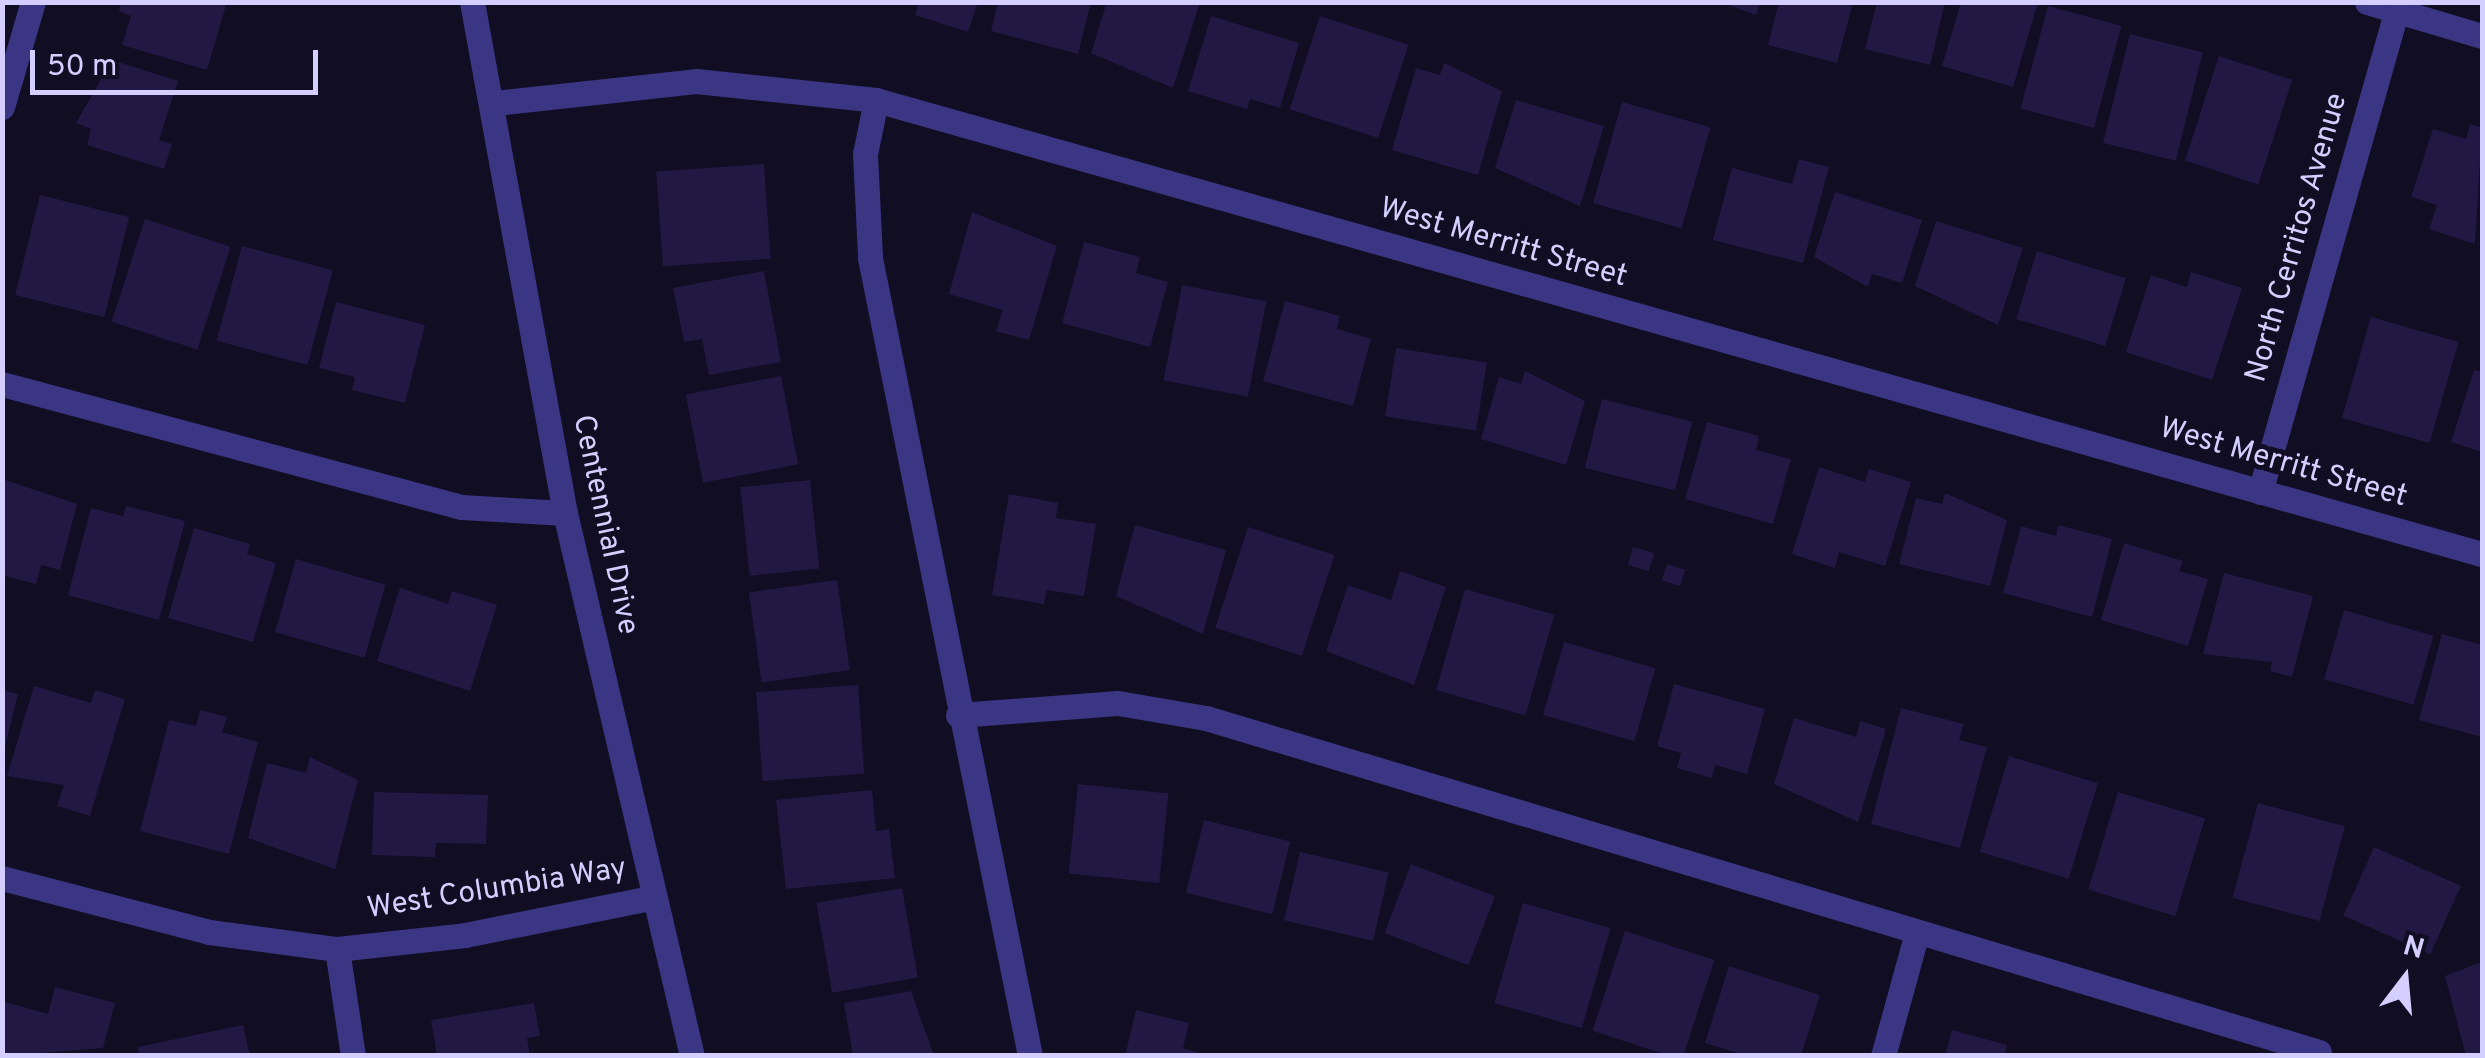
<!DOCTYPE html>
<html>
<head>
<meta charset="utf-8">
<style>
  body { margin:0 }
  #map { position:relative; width:2485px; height:1058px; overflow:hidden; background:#110d23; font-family:Overpass,sans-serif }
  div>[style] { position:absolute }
  .building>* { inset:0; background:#221844; transform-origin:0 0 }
  .minor>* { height:25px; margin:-12.5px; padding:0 12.5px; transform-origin:12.5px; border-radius:12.5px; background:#3a3683 }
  span { translate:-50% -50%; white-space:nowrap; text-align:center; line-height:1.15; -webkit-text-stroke:10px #110d23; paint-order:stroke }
  .street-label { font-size:30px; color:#d4cfff }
  .frame { position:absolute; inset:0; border:5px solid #d4cfff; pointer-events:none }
  .north { position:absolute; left:2355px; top:928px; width:100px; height:100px; -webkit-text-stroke:8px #110d23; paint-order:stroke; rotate:16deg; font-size:28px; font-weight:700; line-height:40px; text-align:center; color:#d4cfff }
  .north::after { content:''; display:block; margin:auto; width:35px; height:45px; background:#d4cfff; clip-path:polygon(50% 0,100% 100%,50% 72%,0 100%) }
  .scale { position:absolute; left:30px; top:50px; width:288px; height:45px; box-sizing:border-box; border:5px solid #d4cfff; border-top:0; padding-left:12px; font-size:30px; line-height:35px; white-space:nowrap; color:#d4cfff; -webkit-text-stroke:8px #110d23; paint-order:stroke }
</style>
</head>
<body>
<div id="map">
  <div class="building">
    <div style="clip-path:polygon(121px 2px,227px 2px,207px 70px,122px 45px,131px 16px,119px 11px)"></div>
    <div style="clip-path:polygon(919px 2px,978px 2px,968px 32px,915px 15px)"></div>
    <div style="clip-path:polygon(998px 2px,1091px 2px,1078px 54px,991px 31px)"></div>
    <div style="clip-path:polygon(1107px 2px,1200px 2px,1173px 88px,1091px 53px)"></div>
    <div style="clip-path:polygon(1720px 2px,1761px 2px,1756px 15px)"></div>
    <div style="clip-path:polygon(1779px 2px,1853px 2px,1837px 63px,1768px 45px)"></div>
    <div style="clip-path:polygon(1877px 2px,1945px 2px,1930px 65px,1865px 49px)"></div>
    <div style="clip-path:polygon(1961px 2px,2038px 2px,2013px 87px,1942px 66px)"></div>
    <div style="left:2048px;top:6px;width:76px;height:106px;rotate:15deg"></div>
    <div style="clip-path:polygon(1211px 16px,1299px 43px,1280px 108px,1250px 99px,1247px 109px,1188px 91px)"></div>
    <div style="left:1320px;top:16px;width:93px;height:98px;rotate:18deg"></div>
    <div style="left:2130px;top:34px;width:75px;height:112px;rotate:14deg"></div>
    <div style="left:2219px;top:56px;width:77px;height:110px;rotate:18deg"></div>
    <div style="clip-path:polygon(112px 60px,178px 81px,159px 140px,172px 144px,164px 169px,87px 145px,91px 129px,76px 123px)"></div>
    <div style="clip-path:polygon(1444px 63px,1502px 91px,1478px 175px,1392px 150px,1416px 68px,1440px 75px)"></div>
    <div style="clip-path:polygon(1516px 100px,1604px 126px,1580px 206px,1495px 168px)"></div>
    <div style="left:1622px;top:102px;width:92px;height:105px;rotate:16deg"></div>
    <div style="clip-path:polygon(2470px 124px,2482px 128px,2475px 244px,2429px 229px,2437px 205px,2411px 197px,2433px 129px,2466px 139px)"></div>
    <div style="clip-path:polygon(1799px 159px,1829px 167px,1803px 263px,1713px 240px,1732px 168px,1792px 184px)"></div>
    <div style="left:764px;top:164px;width:95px;height:108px;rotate:86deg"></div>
    <div style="clip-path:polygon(1835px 192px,1922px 220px,1902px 283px,1872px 274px,1868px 287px,1814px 257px)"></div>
    <div style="left:40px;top:195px;width:92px;height:103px;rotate:14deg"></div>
    <div style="clip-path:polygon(972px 212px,1057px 246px,1029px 340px,996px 331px,1003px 310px,949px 294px)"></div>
    <div style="left:145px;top:219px;width:90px;height:108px;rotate:18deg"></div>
    <div style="clip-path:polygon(1936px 221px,2023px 248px,1998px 325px,1915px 286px)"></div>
    <div style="clip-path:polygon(1084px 242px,1140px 257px,1136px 273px,1168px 282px,1150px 347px,1062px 323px)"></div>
    <div style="left:242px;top:246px;width:94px;height:98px;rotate:15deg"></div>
    <div style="left:2037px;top:251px;width:93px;height:71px;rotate:17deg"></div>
    <div style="clip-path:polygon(764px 271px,781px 362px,709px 375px,702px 339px,684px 342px,673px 288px)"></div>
    <div style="clip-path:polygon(2191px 272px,2242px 288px,2212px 380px,2126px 352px,2151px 275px,2187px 287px)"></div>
    <div style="left:1182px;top:285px;width:86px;height:97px;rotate:11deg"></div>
    <div style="clip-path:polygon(1285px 301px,1340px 316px,1337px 329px,1371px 339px,1353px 406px,1263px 381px)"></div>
    <div style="clip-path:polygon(336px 302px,425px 325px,405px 403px,352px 390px,355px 377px,319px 368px)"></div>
    <div style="left:2371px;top:317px;width:91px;height:105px;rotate:16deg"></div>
    <div style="left:1396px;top:348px;width:92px;height:69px;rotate:9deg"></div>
    <div style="clip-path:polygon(2474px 370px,2482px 372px,2482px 452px,2451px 442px)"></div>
    <div style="clip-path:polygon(1525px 371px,1585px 401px,1566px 465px,1481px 439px,1499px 377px,1521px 384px)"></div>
    <div style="left:781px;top:376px;width:90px;height:97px;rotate:79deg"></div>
    <div style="left:1602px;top:399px;width:93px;height:71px;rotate:14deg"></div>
    <div style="clip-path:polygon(1707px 422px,1759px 436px,1756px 450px,1791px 459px,1773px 524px,1685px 499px)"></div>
    <div style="clip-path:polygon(1819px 467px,1865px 482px,1869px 469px,1911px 482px,1885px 566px,1839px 552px,1835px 568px,1792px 554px)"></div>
    <div style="clip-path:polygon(2px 479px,77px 504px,60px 570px,41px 565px,36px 584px,2px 575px)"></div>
    <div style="left:810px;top:480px;width:89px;height:70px;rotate:84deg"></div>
    <div style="clip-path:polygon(1945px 493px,2007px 520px,1990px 586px,1899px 564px,1916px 498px,1942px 504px)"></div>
    <div style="clip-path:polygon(1009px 494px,1058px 503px,1056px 518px,1096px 524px,1084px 596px,1047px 590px,1044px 604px,992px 595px)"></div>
    <div style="clip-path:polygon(126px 506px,185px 521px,159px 620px,68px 595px,91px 508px,123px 516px)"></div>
    <div style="clip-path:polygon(1135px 525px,1226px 550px,1203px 634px,1116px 596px)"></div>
    <div style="clip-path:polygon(2058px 525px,2112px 539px,2092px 617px,2003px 593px,2021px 526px,2056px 536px)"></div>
    <div style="left:1248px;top:527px;width:91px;height:106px;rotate:18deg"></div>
    <div style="clip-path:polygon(194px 528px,250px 544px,247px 554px,276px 563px,253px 642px,168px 618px)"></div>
    <div style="clip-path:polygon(2124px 543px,2183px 561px,2179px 571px,2208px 579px,2188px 646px,2101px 620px)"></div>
    <div style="left:1633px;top:547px;width:22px;height:19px;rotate:16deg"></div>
    <div style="left:296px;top:559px;width:93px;height:76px;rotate:16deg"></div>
    <div style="left:1667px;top:564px;width:19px;height:17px;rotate:18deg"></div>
    <div style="clip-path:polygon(1400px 571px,1446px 587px,1414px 685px,1326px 651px,1348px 585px,1391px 600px)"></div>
    <div style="clip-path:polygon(2224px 573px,2313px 596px,2292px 677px,2270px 671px,2272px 662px,2203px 654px)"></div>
    <div style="left:837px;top:580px;width:91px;height:89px;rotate:82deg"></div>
    <div style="clip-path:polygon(400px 588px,448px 604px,452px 591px,497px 605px,470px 691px,377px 661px)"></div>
    <div style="left:1465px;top:589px;width:93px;height:105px;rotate:16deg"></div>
    <div style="left:2344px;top:610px;width:93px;height:72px;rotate:16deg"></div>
    <div style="clip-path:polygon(2442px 634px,2482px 645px,2482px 737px,2419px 720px)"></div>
    <div style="left:1564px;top:642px;width:95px;height:76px;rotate:16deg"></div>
    <div style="clip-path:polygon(1674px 684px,1765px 709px,1747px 774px,1715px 765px,1712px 778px,1677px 768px,1681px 753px,1657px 746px)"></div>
    <div style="left:858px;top:685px;width:89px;height:102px;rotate:86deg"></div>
    <div style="clip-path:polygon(34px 686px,91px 703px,95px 690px,125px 699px,90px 816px,57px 806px,64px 785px,7px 776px)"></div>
    <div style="clip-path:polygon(2px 690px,18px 694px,4px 751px,2px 751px)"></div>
    <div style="clip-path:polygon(1901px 708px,1964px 724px,1959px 740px,1987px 747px,1960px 848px,1871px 824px)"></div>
    <div style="clip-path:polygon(200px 710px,227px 717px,222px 732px,258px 742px,229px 854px,140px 831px,169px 720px,196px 726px)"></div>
    <div style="clip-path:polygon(1794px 718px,1856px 737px,1860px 721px,1886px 729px,1858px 822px,1774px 784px)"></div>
    <div style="left:2009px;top:756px;width:93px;height:100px;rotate:17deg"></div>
    <div style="clip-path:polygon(310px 757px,358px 780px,335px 869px,248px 838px,267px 763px,306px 773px)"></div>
    <div style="left:1078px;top:784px;width:91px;height:90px;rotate:6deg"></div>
    <div style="clip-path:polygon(872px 790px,876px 831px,889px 829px,895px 878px,786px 889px,776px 800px)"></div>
    <div style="clip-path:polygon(374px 792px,488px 795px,486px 844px,436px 843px,435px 857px,372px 855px)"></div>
    <div style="left:2118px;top:792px;width:91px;height:102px;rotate:17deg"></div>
    <div style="left:2258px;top:803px;width:90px;height:98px;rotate:15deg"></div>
    <div style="left:1204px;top:820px;width:89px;height:75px;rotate:14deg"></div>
    <div style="left:2374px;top:847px;width:95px;height:75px;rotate:24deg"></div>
    <div style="left:1300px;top:852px;width:91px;height:70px;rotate:13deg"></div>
    <div style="left:1411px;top:864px;width:90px;height:74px;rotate:21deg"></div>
    <div style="left:902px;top:888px;width:91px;height:87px;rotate:80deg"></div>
    <div style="left:1523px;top:903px;width:91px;height:104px;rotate:16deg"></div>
    <div style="left:1625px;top:931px;width:94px;height:105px;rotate:18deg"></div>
    <div style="clip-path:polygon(2482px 962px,2482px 1056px,2466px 1056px,2445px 976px)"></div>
    <div style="clip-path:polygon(1729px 966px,1820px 995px,1801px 1056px,1747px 1056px,1705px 1043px)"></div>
    <div style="clip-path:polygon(55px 987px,115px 1003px,103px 1048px,2px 1056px,2px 1001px,48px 1014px)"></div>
    <div style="clip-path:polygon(911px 991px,934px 1056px,853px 1056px,844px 1003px)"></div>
    <div style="clip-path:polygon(534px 1003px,540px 1036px,527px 1038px,530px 1056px,437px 1056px,431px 1020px)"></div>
    <div style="clip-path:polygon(1136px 1010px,1189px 1023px,1183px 1048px,1208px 1056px,1125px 1056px)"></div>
    <div style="clip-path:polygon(243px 1025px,250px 1056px,140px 1056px,138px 1047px)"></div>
    <div style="clip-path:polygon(1952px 1030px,2007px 1045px,2004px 1056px,1945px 1056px)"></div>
  </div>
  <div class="minor">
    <div style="left:472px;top:2px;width:519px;rotate:79.69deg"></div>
    <div style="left:565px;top:513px;width:558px;rotate:76.84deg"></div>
    <div style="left:2367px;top:2px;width:120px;rotate:16.5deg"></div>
    <div style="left:876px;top:100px;width:55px;rotate:101.5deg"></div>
    <div style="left:865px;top:154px;width:104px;rotate:87.2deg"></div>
    <div style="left:870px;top:258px;width:814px;rotate:78.66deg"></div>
    <div style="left:495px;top:103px;width:202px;rotate:-6.2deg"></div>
    <div style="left:696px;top:81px;width:181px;rotate:6deg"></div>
    <div style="left:876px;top:100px;width:1669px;rotate:15.79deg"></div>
    <div style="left:2px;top:107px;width:109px;rotate:-73.6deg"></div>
    <div style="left:2px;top:384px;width:475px;rotate:15deg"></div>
    <div style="left:461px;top:507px;width:104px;rotate:3.3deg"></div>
    <div style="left:2260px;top:492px;width:509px;rotate:-74.16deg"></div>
    <div style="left:958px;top:715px;width:160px;rotate:-4.3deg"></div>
    <div style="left:1118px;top:703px;width:89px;rotate:9.7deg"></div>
    <div style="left:1206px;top:718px;width:1162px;rotate:16.7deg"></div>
    <div style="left:2px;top:878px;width:214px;rotate:14.6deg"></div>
    <div style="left:209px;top:932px;width:129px;rotate:7.6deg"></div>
    <div style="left:337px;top:949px;width:129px;rotate:-6.2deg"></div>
    <div style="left:465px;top:935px;width:190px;rotate:-11.3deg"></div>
    <div style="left:337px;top:949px;width:108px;rotate:81.5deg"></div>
    <div style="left:1883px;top:1056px;width:124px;rotate:-74.6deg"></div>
  </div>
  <div class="street-label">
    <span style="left:2298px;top:238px;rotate:-74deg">North Cerritos Avenue</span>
    <span style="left:1503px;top:244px;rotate:16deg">West Merritt Street</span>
    <span style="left:2283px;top:464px;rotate:16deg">West Merritt Street</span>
    <span style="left:604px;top:525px;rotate:78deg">Centennial Drive</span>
    <span style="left:497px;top:890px;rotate:-9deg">West Columbia Way</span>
  </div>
  <div class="frame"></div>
  <div class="north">N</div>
  <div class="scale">50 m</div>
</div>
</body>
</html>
